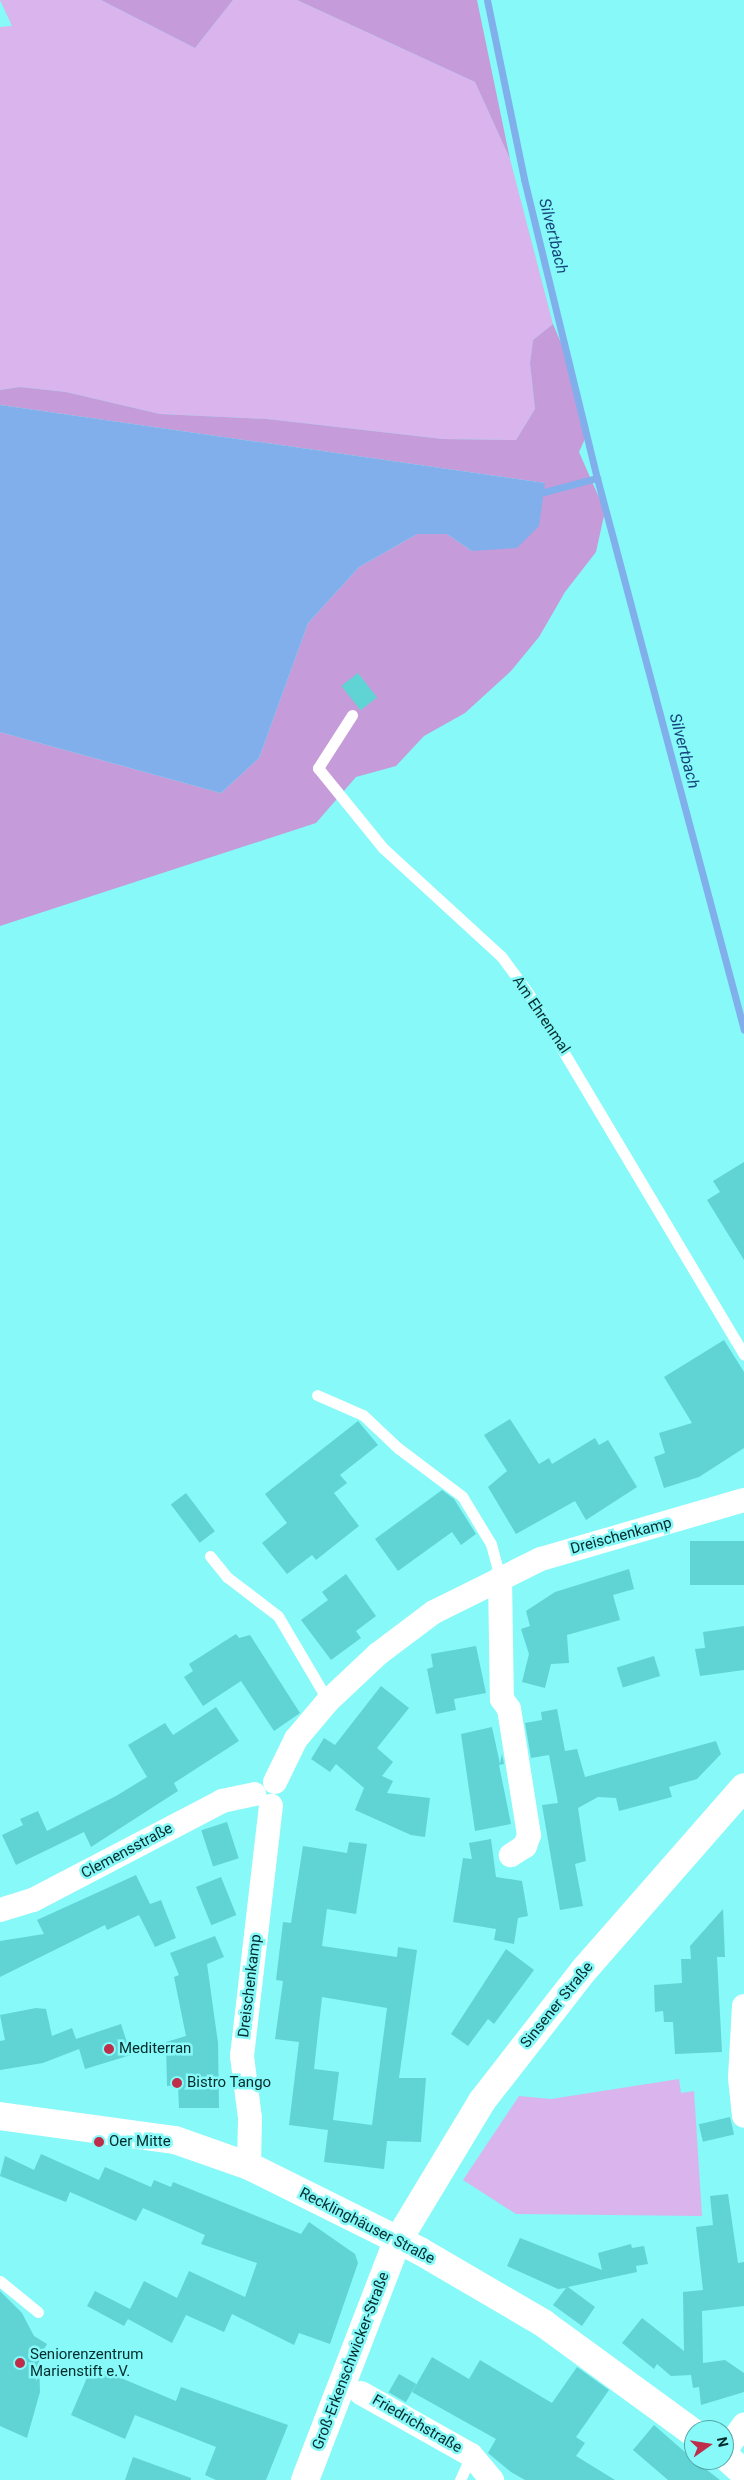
<!DOCTYPE html>
<html>
<head>
<meta charset="utf-8">
<style>
  body { margin:0 }
  #map { position:relative; width:744px; height:2480px; overflow:hidden; background:#86f9f8; font-family:Roboto,sans-serif }
  div>[style] { position:absolute }
  .green>* { inset:0; background:#dab4ec }
  .forest>* { inset:0; background:#c69bda }
  .water>* { inset:0; background:#80afeb }
  .stream>* { height:7px; margin:-3.5px; padding:0 3.5px; transform-origin:3.5px; border-radius:3.5px; background:#80afeb }
  .building>* { inset:0; background:#60d4d4; transform-origin:0 0 }
  .service>* { height:11px; margin:-5.5px; padding:0 5.5px; transform-origin:5.5px; border-radius:5.5px; background:#fff }
  .minor>* { height:24px; margin:-12px; padding:0 12px; transform-origin:12px; border-radius:12px; background:#fff }
  .tertiary>* { height:28px; margin:-14px; padding:0 14px; transform-origin:14px; border-radius:14px; background:#fff }
  .secondary>* { height:28px; margin:-14px; padding:0 14px; transform-origin:14px; border-radius:14px; background:#fff }
  .dots>* { width:14px; height:14px; translate:-50% -50%; box-sizing:border-box; border:2px solid #86f9f8; border-radius:50% }
  span { translate:-50% -50%; white-space:nowrap; text-align:center; line-height:1.15; -webkit-text-stroke:5px #86f9f8; paint-order:stroke }
  .street-label { font-size:15px; color:#042c2c }
  .poi-label { font-size:15px; color:#042c2c }
  .left { translate:0 -50%; text-align:left }
  .water-label { font-size:16px; color:#17457c; font-style:italic }
  .north { position:absolute; left:684px; top:2420px; width:50px; height:50px; box-sizing:border-box; background:#86f9f8; border:1px solid #52a7a6; border-radius:50%; rotate:77deg; font-size:14px; font-weight:700; line-height:20px; text-align:center; color:#042c2c }
  .north::after { content:''; display:block; margin:auto; width:18px; height:22px; background:#be2d4a; clip-path:polygon(50% 0,100% 100%,50% 72%,0 100%) }
</style>
</head>
<body>
<div id="map">
  <div class="green">
    <div style="clip-path:polygon(0 0,101px 0,195px 48px,233px 0,297px 0,475px 82px,510px 159px,553px 324px,533px 340px,530px 363px,535px 409px,516px 440px,443px 439px,267px 419px,160px 414px,66px 392px,20px 387px,0 390px,0 27px,12px 26px)"></div>
    <div style="clip-path:polygon(679px 2079px,681px 2093px,694px 2091px,702px 2216px,516px 2214px,463px 2180px,519px 2096px,551px 2099px)"></div>
  </div>
  <div class="forest">
    <div style="clip-path:polygon(101px 0,233px 0,195px 48px)"></div>
    <div style="clip-path:polygon(297px 0,477px 0,510px 159px,475px 82px)"></div>
    <div style="clip-path:polygon(553px 324px,573px 371px,589px 430px,579px 452px,605px 511px,596px 552px,565px 592px,539px 637px,511px 671px,465px 713px,424px 736px,396px 766px,356px 777px,316px 823px,0 926px,0 732px,221px 793px,259px 758px,308px 623px,359px 567px,417px 534px,447px 534px,472px 551px,545px 483px,0 405px,0 390px,20px 387px,66px 392px,160px 414px,267px 419px,443px 439px,516px 440px,535px 409px,530px 363px,533px 340px)"></div>
  </div>
  <div class="water">
    <div style="clip-path:polygon(0 405px,545px 483px,539px 526px,517px 548px,472px 551px,447px 534px,417px 534px,359px 567px,308px 623px,259px 758px,221px 793px,0 732px)"></div>
  </div>
  <div class="stream">
    <div style="left:487px;top:0;width:183px;rotate:78.3deg"></div>
    <div style="left:524px;top:179px;width:308px;rotate:76.3deg"></div>
    <div style="left:597px;top:478px;width:571px;rotate:75.09deg"></div>
    <div style="left:544px;top:492px;width:55px;rotate:-14.8deg"></div>
  </div>
  <div class="building">
    <div style="left:358px;top:673px;width:31px;height:21px;rotate:52deg"></div>
    <div style="clip-path:polygon(744px 1162px,744px 1260px,707px 1200px,720px 1192px,713px 1181px)"></div>
    <div style="clip-path:polygon(724px 1340px,744px 1372px,744px 1448px,699px 1477px,664px 1488px,654px 1457px,665px 1453px,659px 1433px,692px 1423px,664px 1377px)"></div>
    <div style="clip-path:polygon(510px 1419px,539px 1464px,549px 1458px,552px 1464px,595px 1438px,599px 1445px,608px 1440px,637px 1487px,586px 1520px,575px 1501px,516px 1534px,488px 1487px,507px 1471px,484px 1435px)"></div>
    <div style="clip-path:polygon(358px 1421px,378px 1445px,340px 1475px,347px 1483px,334px 1493px,359px 1526px,316px 1560px,312px 1555px,287px 1574px,262px 1543px,287px 1523px,265px 1494px)"></div>
    <div style="clip-path:polygon(442px 1490px,454px 1499px,476px 1534px,461px 1545px,452px 1532px,398px 1571px,375px 1539px)"></div>
    <div style="left:186px;top:1493px;width:48px;height:19px;rotate:53deg"></div>
    <div style="left:744px;top:1541px;width:44px;height:54px;rotate:90deg"></div>
    <div style="clip-path:polygon(629px 1569px,634px 1589px,613px 1595px,620px 1620px,567px 1635px,569px 1663px,551px 1664px,545px 1688px,522px 1682px,529px 1654px,521px 1629px,530px 1626px,526px 1611px,555px 1592px)"></div>
    <div style="clip-path:polygon(346px 1574px,376px 1616px,356px 1631px,361px 1638px,331px 1660px,301px 1620px,328px 1600px,322px 1592px)"></div>
    <div style="clip-path:polygon(744px 1626px,744px 1670px,700px 1676px,695px 1649px,705px 1648px,703px 1632px)"></div>
    <div style="clip-path:polygon(236px 1634px,239px 1638px,250px 1635px,300px 1713px,274px 1731px,241px 1681px,203px 1706px,184px 1677px,193px 1671px,189px 1664px)"></div>
    <div style="clip-path:polygon(476px 1646px,486px 1693px,454px 1699px,456px 1710px,436px 1714px,427px 1669px,433px 1667px,431px 1654px)"></div>
    <div style="left:654px;top:1656px;width:21px;height:39px;rotate:73deg"></div>
    <div style="clip-path:polygon(381px 1686px,409px 1708px,377px 1748px,393px 1762px,382px 1776px,393px 1781px,387px 1793px,430px 1798px,425px 1837px,411px 1835px,355px 1810px,364px 1788px,336px 1764px,330px 1772px,311px 1759px,324px 1738px,335px 1745px)"></div>
    <div style="clip-path:polygon(216px 1707px,239px 1741px,174px 1783px,178px 1791px,91px 1847px,84px 1832px,16px 1865px,2px 1835px,23px 1825px,20px 1819px,38px 1811px,47px 1831px,116px 1796px,147px 1777px,128px 1745px,165px 1723px,173px 1735px)"></div>
    <div style="clip-path:polygon(557px 1709px,565px 1751px,577px 1749px,585px 1777px,716px 1741px,721px 1754px,697px 1779px,669px 1787px,672px 1797px,619px 1811px,616px 1798px,598px 1797px,578px 1808px,586px 1861px,575px 1864px,583px 1906px,560px 1910px,542px 1805px,558px 1803px,549px 1755px,531px 1758px,525px 1723px,542px 1720px,541px 1712px)"></div>
    <div style="clip-path:polygon(492px 1727px,500px 1764px,502px 1754px,504px 1764px,499px 1765px,511px 1824px,475px 1831px,461px 1734px)"></div>
    <div style="left:227px;top:1822px;width:38px;height:27px;rotate:72deg"></div>
    <div style="clip-path:polygon(491px 1839px,496px 1877px,522px 1881px,528px 1916px,518px 1918px,514px 1944px,494px 1940px,496px 1929px,453px 1922px,463px 1858px,472px 1859px,469px 1843px)"></div>
    <div style="clip-path:polygon(evenodd,349px 1842px,367px 1844px,356px 1914px,327px 1909px,322px 1946px,397px 1957px,398px 1947px,417px 1950px,399px 2078px,426px 2078px,421px 2142px,387px 2141px,384px 2169px,324px 2162px,328px 2130px,289px 2125px,299px 2042px,275px 2039px,283px 1981px,276px 1980px,283px 1922px,291px 1923px,303px 1846px,347px 1853px,349px 1842px,322px 1997px,387px 2008px,372px 2125px,333px 2120px,339px 2072px,314px 2069px,322px 1997px)"></div>
    <div style="clip-path:polygon(136px 1875px,150px 1904px,161px 1900px,176px 1938px,155px 1947px,139px 1915px,107px 1930px,105px 1925px,0 1977px,0 1941px,44px 1934px,37px 1920px)"></div>
    <div style="left:221px;top:1877px;width:41px;height:27px;rotate:68deg"></div>
    <div style="clip-path:polygon(723px 1909px,725px 1957px,717px 1957px,722px 2052px,675px 2054px,673px 2022px,664px 2022px,663px 2011px,655px 2012px,654px 1985px,682px 1983px,681px 1959px,691px 1959px,690px 1946px)"></div>
    <div style="clip-path:polygon(215px 1936px,224px 1957px,207px 1964px,218px 2043px,219px 2108px,179px 2108px,178px 2085px,167px 2086px,166px 2042px,186px 2036px,174px 1977px,179px 1975px,170px 1953px)"></div>
    <div style="clip-path:polygon(506px 1949px,534px 1970px,494px 2024px,488px 2019px,468px 2046px,451px 2034px)"></div>
    <div style="clip-path:polygon(36px 2008px,46px 2009px,52px 2036px,72px 2028px,76px 2039px,121px 2024px,131px 2055px,85px 2069px,77px 2042px,79px 2049px,43px 2063px,0 2070px,0 2041px,5px 2040px,0 2015px)"></div>
    <div style="left:730px;top:2117px;width:18px;height:32px;rotate:77deg"></div>
    <div style="clip-path:polygon(41px 2154px,99px 2180px,105px 2167px,151px 2187px,154px 2180px,171px 2187px,173px 2182px,301px 2234px,309px 2222px,355px 2254px,358px 2263px,330px 2344px,299px 2333px,294px 2345px,232px 2314px,224px 2332px,186px 2315px,172px 2343px,128px 2319px,124px 2326px,87px 2306px,95px 2291px,130px 2309px,144px 2281px,177px 2298px,189px 2271px,245px 2297px,257px 2263px,201px 2244px,205px 2235px,143px 2208px,136px 2221px,70px 2192px,66px 2202px,0 2176px,5px 2156px,34px 2170px)"></div>
    <div style="clip-path:polygon(728px 2194px,738px 2263px,744px 2262px,744px 2306px,702px 2311px,703px 2363px,725px 2360px,744px 2373px,744px 2392px,701px 2405px,699px 2387px,693px 2388px,691px 2375px,671px 2376px,657px 2364px,654px 2369px,622px 2343px,642px 2318px,684px 2351px,683px 2292px,703px 2290px,696px 2227px,713px 2225px,710px 2196px)"></div>
    <div style="clip-path:polygon(520px 2238px,602px 2270px,598px 2253px,631px 2244px,632px 2248px,644px 2246px,648px 2264px,636px 2266px,637px 2272px,568px 2287px,595px 2307px,582px 2326px,553px 2305px,566px 2288px,558px 2289px,507px 2266px)"></div>
    <div style="clip-path:polygon(0 2291px,22px 2313px,34px 2336px,47px 2344px,39px 2358px,40px 2392px,27px 2438px,0 2426px)"></div>
    <div style="clip-path:polygon(432px 2357px,469px 2379px,480px 2360px,552px 2403px,577px 2367px,609px 2390px,576px 2437px,585px 2443px,576px 2456px,615px 2480px,525px 2480px,511px 2472px,488px 2453px,496px 2439px,412px 2392px)"></div>
    <div style="clip-path:polygon(92px 2366px,176px 2401px,181px 2387px,288px 2425px,266px 2480px,216px 2480px,205px 2475px,216px 2447px,135px 2415px,125px 2439px,71px 2415px)"></div>
    <div style="left:399px;top:2374px;width:20px;height:21px;rotate:30deg"></div>
    <div style="clip-path:polygon(654px 2425px,694px 2460px,720px 2480px,668px 2480px,633px 2450px)"></div>
    <div style="clip-path:polygon(133px 2457px,191px 2478px,191px 2480px,125px 2480px)"></div>
  </div>
  <div class="service">
    <div style="left:352px;top:715px;width:63px;rotate:122.7deg"></div>
    <div style="left:318px;top:768px;width:103px;rotate:50.9deg"></div>
    <div style="left:383px;top:848px;width:160px;rotate:42.5deg"></div>
    <div style="left:501px;top:956px;width:47px;rotate:53.6deg"></div>
    <div style="left:529px;top:994px;width:420px;rotate:59.2deg"></div>
    <div style="left:317px;top:1395px;width:50px;rotate:23.5deg"></div>
    <div style="left:363px;top:1415px;width:48px;rotate:43.3deg"></div>
    <div style="left:398px;top:1448px;width:80px;rotate:36.9deg"></div>
    <div style="left:462px;top:1496px;width:56px;rotate:58.9deg"></div>
    <div style="left:491px;top:1544px;width:35px;rotate:75deg"></div>
    <div style="left:210px;top:1556px;width:27px;rotate:51deg"></div>
    <div style="left:227px;top:1577px;width:64px;rotate:37.4deg"></div>
    <div style="left:278px;top:1616px;width:99px;rotate:59.5deg"></div>
    <div style="left:0;top:2281px;width:49px;rotate:39.2deg"></div>
    <div style="left:460px;top:2480px;width:27px;rotate:-66deg"></div>
  </div>
  <div class="minor">
    <div style="left:500px;top:1578px;width:121px;rotate:89.1deg"></div>
    <div style="left:502px;top:1699px;width:12px;rotate:55deg"></div>
    <div style="left:509px;top:1709px;width:128px;rotate:81deg"></div>
    <div style="left:529px;top:1835px;width:12px;rotate:110deg"></div>
    <div style="left:525px;top:1846px;width:17px;rotate:147deg"></div>
    <div style="left:275px;top:1782px;width:48px;rotate:-64deg"></div>
    <div style="left:296px;top:1739px;width:50px;rotate:-49.9deg"></div>
    <div style="left:328px;top:1701px;width:69px;rotate:-43.2deg"></div>
    <div style="left:378px;top:1654px;width:70px;rotate:-36.9deg"></div>
    <div style="left:434px;top:1612px;width:119px;rotate:-26.4deg"></div>
    <div style="left:541px;top:1559px;width:211px;rotate:-16.2deg"></div>
    <div style="left:0;top:1910px;width:34px;rotate:-17deg"></div>
    <div style="left:33px;top:1900px;width:213px;rotate:-27.6deg"></div>
    <div style="left:222px;top:1801px;width:33px;rotate:-12deg"></div>
    <div style="left:744px;top:2006px;width:72px;rotate:93.2deg"></div>
    <div style="left:740px;top:2078px;width:38px;rotate:84deg"></div>
    <div style="left:249px;top:2166px;width:48px;rotate:-88.8deg"></div>
    <div style="left:250px;top:2118px;width:63px;rotate:-97.4deg"></div>
    <div style="left:242px;top:2056px;width:252px;rotate:-83.4deg"></div>
    <div style="left:361px;top:2393px;width:126px;rotate:29.4deg"></div>
    <div style="left:471px;top:2455px;width:33px;rotate:50deg"></div>
    <div style="left:724px;top:2452px;width:34px;rotate:-54deg"></div>
  </div>
  <div class="tertiary">
    <div style="left:0;top:2116px;width:177px;rotate:7.8deg"></div>
    <div style="left:175px;top:2140px;width:78px;rotate:19.4deg"></div>
    <div style="left:249px;top:2166px;width:191px;rotate:26.4deg"></div>
    <div style="left:420px;top:2251px;width:143px;rotate:30.3deg"></div>
    <div style="left:543px;top:2323px;width:187px;rotate:36.1deg"></div>
    <div style="left:724px;top:2455px;width:27px;rotate:42deg"></div>
  </div>
  <div class="secondary">
    <div style="left:305px;top:2480px;width:255px;rotate:-68.9deg"></div>
    <div style="left:397px;top:2242px;width:165px;rotate:-58.9deg"></div>
    <div style="left:482px;top:2101px;width:166px;rotate:-52.1deg"></div>
    <div style="left:584px;top:1970px;width:243px;rotate:-48.8deg"></div>
  </div>
  <div class="dots">
    <div style="left:109px;top:2049px;background:#be2d4a"></div>
    <div style="left:177px;top:2083px;background:#be2d4a"></div>
    <div style="left:99px;top:2142px;background:#be2d4a"></div>
    <div style="left:20px;top:2363px;background:#be2d4a"></div>
  </div>
  <div class="street-label">
    <span style="left:541px;top:1015px;rotate:56deg">Am Ehrenmal</span>
    <span style="left:621px;top:1536px;rotate:-15deg">Dreischenkamp</span>
    <span style="left:127px;top:1851px;rotate:-28deg">Clemensstraße</span>
    <span style="left:250px;top:1986px;rotate:-83deg">Dreischenkamp</span>
    <span style="left:557px;top:2005px;rotate:-51deg">Sinsener Straße</span>
    <span style="left:367px;top:2226px;rotate:27deg">Recklinghäuser Straße</span>
    <span style="left:351px;top:2361px;rotate:-69deg">Groß-Erkenschwicker-Straße</span>
    <span style="left:417px;top:2424px;rotate:30deg">Friedrichstraße</span>
  </div>
  <div class="poi-label">
    <span class="left" style="left:119px;top:2049px">Mediterran</span>
    <span class="left" style="left:187px;top:2083px">Bistro Tango</span>
    <span class="left" style="left:109px;top:2142px">Oer Mitte</span>
    <span class="left" style="left:30px;top:2363px">Seniorenzentrum<br>Marienstift e.V.</span>
  </div>
  <div class="water-label">
    <span style="left:553px;top:236px;rotate:76deg">Silvertbach</span>
    <span style="left:684px;top:751px;rotate:75deg">Silvertbach</span>
  </div>
  <div class="north">N</div>
</div>
</body>
</html>
